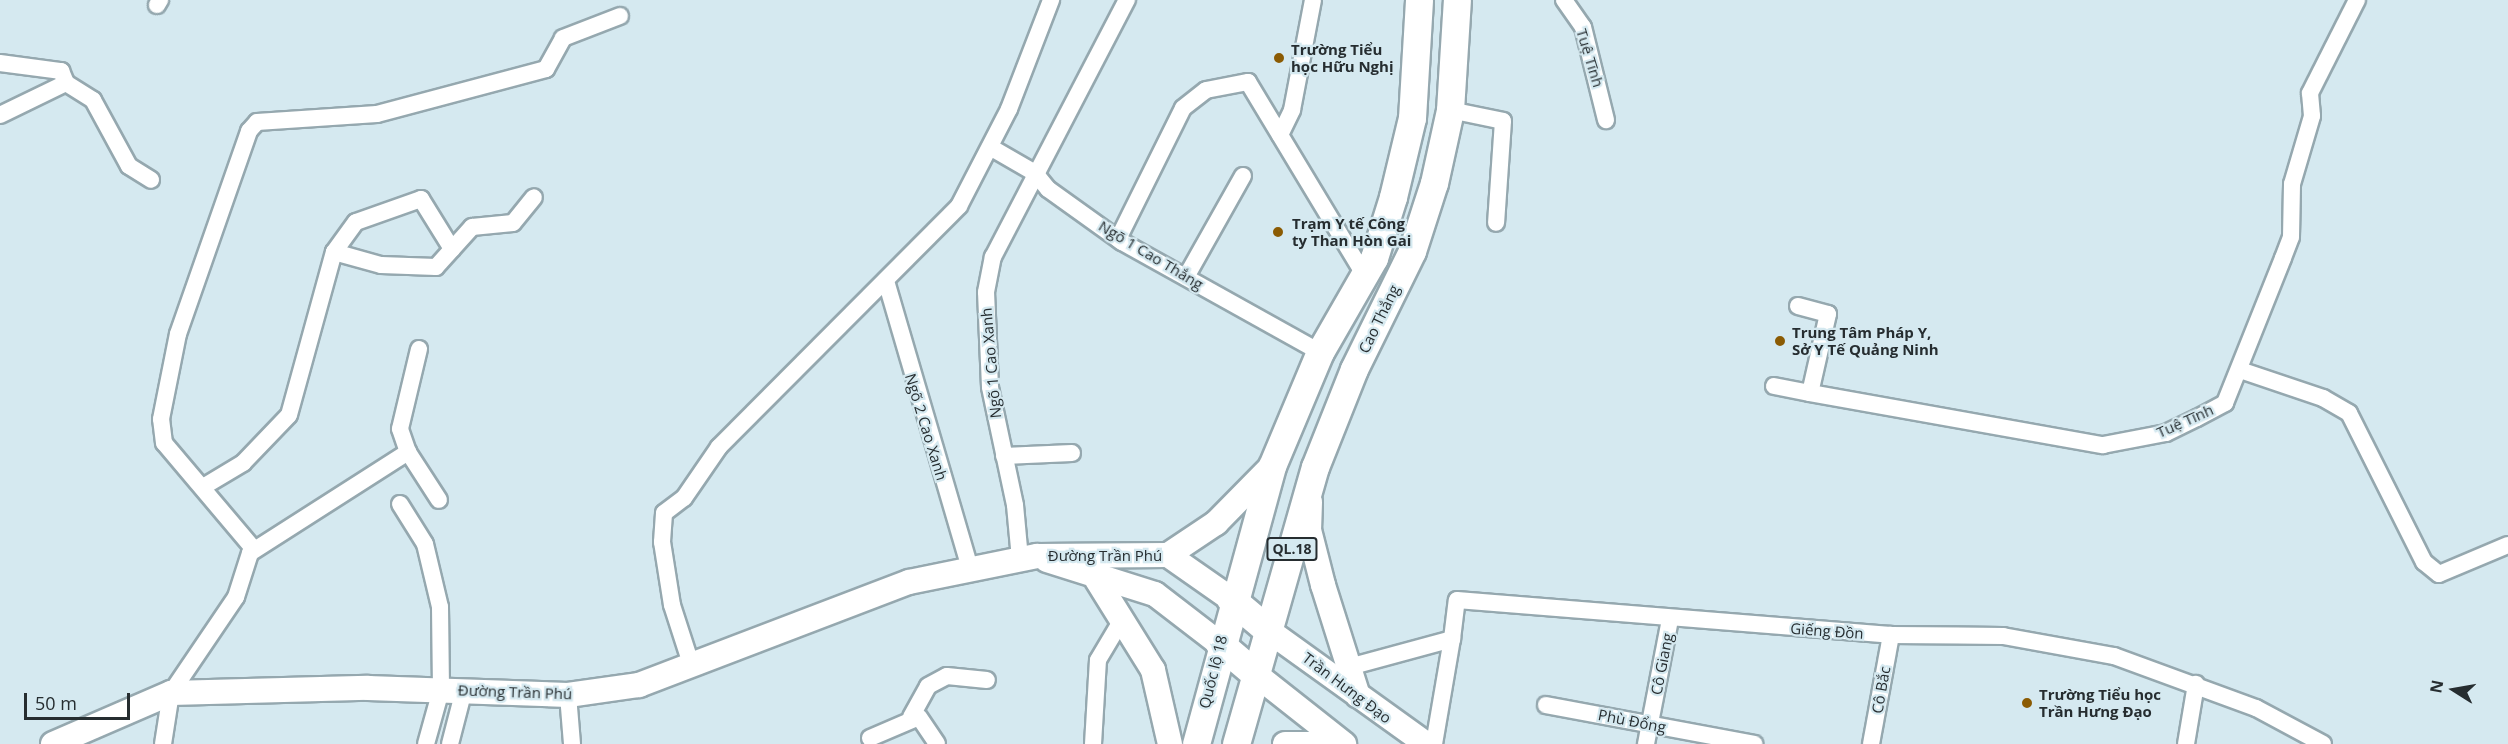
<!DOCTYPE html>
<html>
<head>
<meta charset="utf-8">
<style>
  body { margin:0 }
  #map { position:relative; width:2508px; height:744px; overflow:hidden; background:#d5e9f0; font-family:"Open Sans",sans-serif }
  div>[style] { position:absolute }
  .roads { filter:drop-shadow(2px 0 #95a8af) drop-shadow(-2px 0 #95a8af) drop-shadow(0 2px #95a8af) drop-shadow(0 -2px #95a8af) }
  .minor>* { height:16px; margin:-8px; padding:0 8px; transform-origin:8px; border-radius:8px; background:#fff }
  .secondary>* { height:24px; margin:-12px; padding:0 12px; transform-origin:12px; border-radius:12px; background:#fff }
  .primary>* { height:27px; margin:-13.5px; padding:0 13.5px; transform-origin:13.5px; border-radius:13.5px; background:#fff }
  .trunk>* { height:28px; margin:-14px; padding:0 14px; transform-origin:14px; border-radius:14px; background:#fff }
  .dots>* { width:16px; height:16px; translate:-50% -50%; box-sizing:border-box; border:3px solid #d5e9f0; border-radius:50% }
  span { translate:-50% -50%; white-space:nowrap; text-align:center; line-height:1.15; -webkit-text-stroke:4.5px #d5e9f0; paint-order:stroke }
  .shield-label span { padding:2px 4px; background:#d5e9f0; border:2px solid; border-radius:4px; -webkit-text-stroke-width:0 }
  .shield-label { font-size:14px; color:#262d30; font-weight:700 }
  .poi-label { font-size:15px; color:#262d30; font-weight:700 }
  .left { translate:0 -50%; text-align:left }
  .street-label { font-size:15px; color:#262d30 }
  .north { position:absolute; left:2424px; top:660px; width:60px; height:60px; -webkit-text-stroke:4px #d5e9f0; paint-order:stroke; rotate:281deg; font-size:16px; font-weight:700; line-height:24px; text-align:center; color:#262d30 }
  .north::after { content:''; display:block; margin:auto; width:21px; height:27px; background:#262d30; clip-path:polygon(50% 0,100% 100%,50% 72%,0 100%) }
  .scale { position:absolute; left:24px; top:693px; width:106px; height:27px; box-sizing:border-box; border:3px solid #262d30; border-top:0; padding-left:8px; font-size:18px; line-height:21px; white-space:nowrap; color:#262d30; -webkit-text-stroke:4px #d5e9f0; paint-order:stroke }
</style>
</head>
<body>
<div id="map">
  <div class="roads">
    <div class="minor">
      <div style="left:1564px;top:0;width:33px;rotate:55deg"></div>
      <div style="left:1583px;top:27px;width:96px;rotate:76.1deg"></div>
      <div style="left:157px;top:5px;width:6px;rotate:-59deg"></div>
      <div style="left:0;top:63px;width:62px;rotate:7.5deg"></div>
      <div style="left:61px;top:71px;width:13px;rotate:67deg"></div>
      <div style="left:66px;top:83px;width:32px;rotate:32deg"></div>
      <div style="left:93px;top:100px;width:75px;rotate:61.4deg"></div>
      <div style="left:129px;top:166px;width:26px;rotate:32deg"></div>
      <div style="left:1450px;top:110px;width:54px;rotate:11.7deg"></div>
      <div style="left:1503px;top:121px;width:102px;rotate:93.9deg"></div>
      <div style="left:0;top:115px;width:73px;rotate:-25.9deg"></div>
      <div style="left:1280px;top:135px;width:28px;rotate:-64deg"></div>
      <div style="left:1292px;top:110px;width:112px;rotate:-79.2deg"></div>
      <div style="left:990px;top:147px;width:52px;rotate:30deg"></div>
      <div style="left:1035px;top:173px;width:21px;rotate:51deg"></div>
      <div style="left:1048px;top:189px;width:91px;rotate:35.6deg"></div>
      <div style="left:1122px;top:242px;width:227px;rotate:29.1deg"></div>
      <div style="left:1118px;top:239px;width:146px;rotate:-63.6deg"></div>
      <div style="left:1183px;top:108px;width:29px;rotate:-38deg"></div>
      <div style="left:1206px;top:90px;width:43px;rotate:-10.8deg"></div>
      <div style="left:1248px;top:82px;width:227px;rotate:58.9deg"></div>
      <div style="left:334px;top:252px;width:49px;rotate:15.5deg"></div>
      <div style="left:381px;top:265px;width:55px;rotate:2.1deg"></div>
      <div style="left:436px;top:267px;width:54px;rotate:-48deg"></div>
      <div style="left:472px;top:227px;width:41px;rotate:-5.6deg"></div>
      <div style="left:513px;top:223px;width:33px;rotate:-51deg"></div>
      <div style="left:1186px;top:277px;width:116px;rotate:-60.6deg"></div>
      <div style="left:886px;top:281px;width:302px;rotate:73.7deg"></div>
      <div style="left:1798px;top:306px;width:31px;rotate:15deg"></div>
      <div style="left:1828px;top:314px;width:81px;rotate:102.8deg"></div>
      <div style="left:1810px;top:393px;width:298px;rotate:10.1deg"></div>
      <div style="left:2103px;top:445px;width:64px;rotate:-10.8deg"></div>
      <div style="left:2166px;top:433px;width:34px;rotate:-26deg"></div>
      <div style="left:2197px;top:418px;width:32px;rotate:-28deg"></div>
      <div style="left:2225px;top:403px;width:156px;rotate:-68.2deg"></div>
      <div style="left:2283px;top:258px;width:22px;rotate:-69deg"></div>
      <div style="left:2291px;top:237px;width:53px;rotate:-88.9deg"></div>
      <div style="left:2292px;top:184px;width:71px;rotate:-73.6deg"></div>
      <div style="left:2312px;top:116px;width:23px;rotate:-95deg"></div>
      <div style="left:2310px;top:93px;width:104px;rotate:-63.2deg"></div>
      <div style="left:419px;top:349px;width:82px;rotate:103.4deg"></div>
      <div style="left:400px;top:429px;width:24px;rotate:71deg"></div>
      <div style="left:408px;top:452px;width:57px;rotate:57.1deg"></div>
      <div style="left:2240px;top:370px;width:88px;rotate:18.6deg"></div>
      <div style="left:2323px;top:398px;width:30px;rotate:30deg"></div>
      <div style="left:2349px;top:413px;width:167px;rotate:63.3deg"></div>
      <div style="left:2424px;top:562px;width:19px;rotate:39deg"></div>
      <div style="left:2439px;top:574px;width:75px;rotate:-22.8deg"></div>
      <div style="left:1774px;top:386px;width:37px;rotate:11deg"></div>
      <div style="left:1004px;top:456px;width:68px;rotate:-2.5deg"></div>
      <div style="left:203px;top:487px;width:47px;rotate:-31deg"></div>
      <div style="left:243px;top:463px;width:66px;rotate:-46.2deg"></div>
      <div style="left:289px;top:415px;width:169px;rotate:-74.6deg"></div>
      <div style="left:334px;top:252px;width:37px;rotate:-54deg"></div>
      <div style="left:356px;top:222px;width:69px;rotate:-19.5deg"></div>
      <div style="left:421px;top:199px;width:59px;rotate:58.2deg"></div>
      <div style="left:400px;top:504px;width:47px;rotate:58deg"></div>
      <div style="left:425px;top:544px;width:65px;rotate:76.6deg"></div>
      <div style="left:440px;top:607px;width:83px;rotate:89.3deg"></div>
      <div style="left:441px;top:690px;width:56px;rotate:105.5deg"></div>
      <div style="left:250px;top:553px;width:188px;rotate:-32.6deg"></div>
      <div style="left:1020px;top:559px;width:54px;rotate:-95.3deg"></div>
      <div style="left:1015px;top:505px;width:121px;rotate:-102deg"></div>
      <div style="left:990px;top:387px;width:95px;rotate:-92.4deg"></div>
      <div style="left:986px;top:292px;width:36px;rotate:-79deg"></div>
      <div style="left:993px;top:257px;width:290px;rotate:-62.5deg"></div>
      <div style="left:692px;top:667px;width:65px;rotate:-107.9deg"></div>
      <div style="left:672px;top:605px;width:64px;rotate:-99deg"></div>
      <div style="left:662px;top:542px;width:29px;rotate:-86deg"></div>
      <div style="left:664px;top:513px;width:25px;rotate:-37deg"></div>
      <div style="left:684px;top:498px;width:62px;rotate:-55.5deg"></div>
      <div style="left:719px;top:447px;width:340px;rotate:-45.1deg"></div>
      <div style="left:959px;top:206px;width:109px;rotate:-62.7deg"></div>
      <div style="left:1009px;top:109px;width:117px;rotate:-68.9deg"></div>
      <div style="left:1349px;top:667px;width:107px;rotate:-15.2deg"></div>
      <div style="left:1452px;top:639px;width:39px;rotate:-83deg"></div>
      <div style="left:1457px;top:600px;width:435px;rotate:4.6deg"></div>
      <div style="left:1891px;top:635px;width:112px;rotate:0.5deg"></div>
      <div style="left:2003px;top:636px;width:113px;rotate:10.2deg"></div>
      <div style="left:2114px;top:656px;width:151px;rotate:20.1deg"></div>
      <div style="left:2256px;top:708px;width:76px;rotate:28.2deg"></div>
      <div style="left:568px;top:695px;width:49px;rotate:85.3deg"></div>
      <div style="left:1546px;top:705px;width:212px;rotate:10.6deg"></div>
      <div style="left:911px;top:717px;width:35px;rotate:-61deg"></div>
      <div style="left:928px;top:686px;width:21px;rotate:-28deg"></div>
      <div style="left:947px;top:676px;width:40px;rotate:5.7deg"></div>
      <div style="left:870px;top:738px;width:53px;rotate:-23.2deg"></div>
      <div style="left:919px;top:717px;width:32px;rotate:56deg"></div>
      <div style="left:163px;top:744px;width:52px;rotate:-81.1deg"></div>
      <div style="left:171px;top:693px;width:116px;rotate:-55.9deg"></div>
      <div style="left:236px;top:597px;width:52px;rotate:-72.3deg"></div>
      <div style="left:252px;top:547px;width:136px;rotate:-130.2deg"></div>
      <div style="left:164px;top:443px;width:24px;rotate:-97deg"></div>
      <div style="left:161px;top:419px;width:87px;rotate:-78.7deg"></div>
      <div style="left:178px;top:334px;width:215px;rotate:-70.7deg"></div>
      <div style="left:249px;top:131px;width:12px;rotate:-48deg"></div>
      <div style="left:257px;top:122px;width:120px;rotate:-3.8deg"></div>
      <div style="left:377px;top:114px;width:175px;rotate:-14.9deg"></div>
      <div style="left:546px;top:69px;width:35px;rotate:-61deg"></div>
      <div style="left:563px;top:38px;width:61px;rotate:-21.1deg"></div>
      <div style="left:450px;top:744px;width:56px;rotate:-75.5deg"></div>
      <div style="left:1093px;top:744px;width:84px;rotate:-86.6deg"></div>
      <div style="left:1098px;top:660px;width:49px;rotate:-59.2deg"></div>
      <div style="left:1434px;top:744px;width:107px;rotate:-80.3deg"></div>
      <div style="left:1646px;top:744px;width:127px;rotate:-79.1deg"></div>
      <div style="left:1871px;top:744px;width:111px;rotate:-79.6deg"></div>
      <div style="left:2186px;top:744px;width:61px;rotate:-80.5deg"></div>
    </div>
    <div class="secondary">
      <div style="left:1310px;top:502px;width:28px;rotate:92deg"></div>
      <div style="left:1309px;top:530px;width:57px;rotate:75.7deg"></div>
      <div style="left:1323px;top:585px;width:116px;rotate:72.5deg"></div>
      <div style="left:1168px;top:555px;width:58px;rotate:-33.7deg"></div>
      <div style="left:1216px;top:523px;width:80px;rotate:-45.5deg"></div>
      <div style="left:1047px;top:560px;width:113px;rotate:17.5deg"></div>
      <div style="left:1155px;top:594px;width:82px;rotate:37.6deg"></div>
      <div style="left:1097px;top:580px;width:106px;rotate:58.1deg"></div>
      <div style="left:1153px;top:670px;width:76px;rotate:77.1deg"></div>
      <div style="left:1269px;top:631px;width:193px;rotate:35.7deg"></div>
      <div style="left:1254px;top:673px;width:115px;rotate:38.3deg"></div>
      <div style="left:53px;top:744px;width:129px;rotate:-23.4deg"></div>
      <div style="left:171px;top:693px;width:197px;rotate:-1.5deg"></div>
      <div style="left:368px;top:688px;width:200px;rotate:2deg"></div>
      <div style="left:568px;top:695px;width:72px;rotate:-8deg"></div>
      <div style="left:639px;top:685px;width:289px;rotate:-20.9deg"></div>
      <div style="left:909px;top:582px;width:131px;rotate:-11.5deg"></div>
      <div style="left:1037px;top:556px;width:131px;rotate:-0.4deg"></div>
      <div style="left:1168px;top:555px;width:77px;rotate:34.9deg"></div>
      <div style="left:1285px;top:744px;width:53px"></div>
    </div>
    <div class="primary">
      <div style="left:1196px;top:744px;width:288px;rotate:-74.7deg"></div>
      <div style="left:1272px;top:466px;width:124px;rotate:-67.2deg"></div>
      <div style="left:1320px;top:352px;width:108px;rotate:-60.1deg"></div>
      <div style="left:1374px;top:258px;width:64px;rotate:-72.7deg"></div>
      <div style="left:1393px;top:197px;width:81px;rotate:-76.5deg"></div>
      <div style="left:1412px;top:118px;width:118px;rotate:-86.6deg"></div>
      <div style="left:1236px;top:744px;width:288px;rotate:-74.1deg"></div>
      <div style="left:1315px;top:467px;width:105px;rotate:-68.3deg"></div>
      <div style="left:1354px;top:369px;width:131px;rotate:-63.8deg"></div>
      <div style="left:1412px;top:251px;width:71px;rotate:-72.1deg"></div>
      <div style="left:1434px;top:183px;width:75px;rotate:-77.6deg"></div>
      <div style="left:1450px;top:110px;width:110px;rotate:-86.4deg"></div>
    </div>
    <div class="trunk">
      <div style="left:1231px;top:599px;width:50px;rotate:40.1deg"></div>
      <div style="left:1220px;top:644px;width:45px;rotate:40.5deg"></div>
    </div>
  </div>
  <div class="dots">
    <div style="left:1279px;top:58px;background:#8b5b03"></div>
    <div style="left:1278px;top:232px;background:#8b5b03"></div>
    <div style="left:1780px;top:341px;background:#8b5b03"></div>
    <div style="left:2027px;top:703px;background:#8b5b03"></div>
  </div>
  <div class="shield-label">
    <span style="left:1292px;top:549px">QL.18</span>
  </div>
  <div class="poi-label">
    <span class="left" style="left:1291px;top:58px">Trường Tiểu<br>học Hữu Nghị</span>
    <span class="left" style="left:1292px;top:232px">Trạm Y tế Công<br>ty Than Hòn Gai</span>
    <span class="left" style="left:1792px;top:341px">Trung Tâm Pháp Y,<br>Sở Y Tế Quảng Ninh</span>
    <span class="left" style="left:2039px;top:703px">Trường Tiểu học<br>Trần Hưng Đạo</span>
  </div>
  <div class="street-label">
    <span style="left:1590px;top:58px;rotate:73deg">Tuệ Tĩnh</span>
    <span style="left:1151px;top:255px;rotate:31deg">Ngõ 1 Cao Thắng</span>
    <span style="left:1379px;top:319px;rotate:-64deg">Cao Thắng</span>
    <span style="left:991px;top:363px;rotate:-95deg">Ngõ 1 Cao Xanh</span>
    <span style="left:2185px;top:421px;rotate:-24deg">Tuệ Tĩnh</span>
    <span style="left:926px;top:427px;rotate:73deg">Ngõ 2 Cao Xanh</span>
    <span style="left:1105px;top:556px">Đường Trần Phú</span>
    <span style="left:1827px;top:631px;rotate:4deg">Giếng Đồn</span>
    <span style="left:1662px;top:664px;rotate:-79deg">Cô Giang</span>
    <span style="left:1213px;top:672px;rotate:-76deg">Quốc lộ 18</span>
    <span style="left:1347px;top:688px;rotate:37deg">Trần Hưng Đạo</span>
    <span style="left:1881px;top:690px;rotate:-80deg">Cô Bắc</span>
    <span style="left:515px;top:692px;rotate:2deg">Đường Trần Phú</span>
    <span style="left:1632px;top:721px;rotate:11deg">Phù Đổng</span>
  </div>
  <div class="north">N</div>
  <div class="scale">50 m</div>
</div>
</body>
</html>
